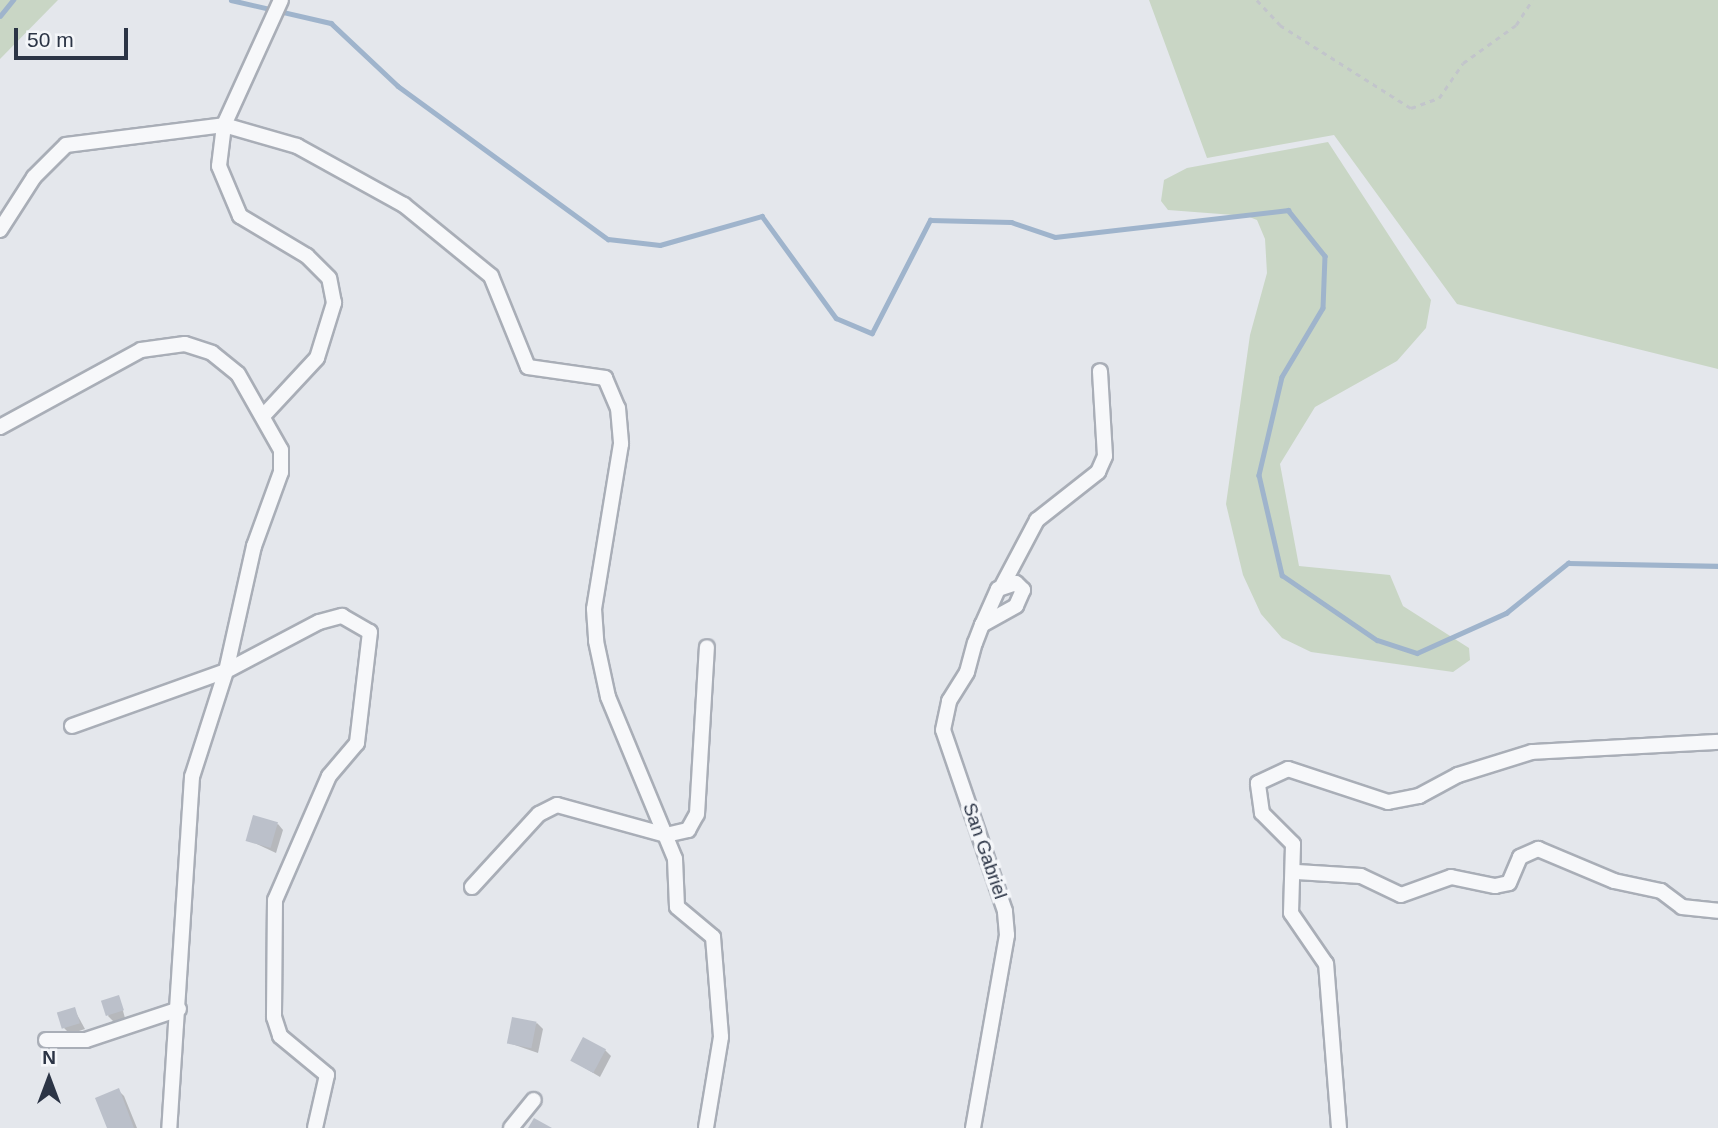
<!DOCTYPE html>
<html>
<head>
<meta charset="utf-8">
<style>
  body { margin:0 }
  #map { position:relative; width:1718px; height:1128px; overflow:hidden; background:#e4e7ec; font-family:Arial,sans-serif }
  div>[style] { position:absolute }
  .green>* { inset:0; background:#c9d6c5 }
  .shadow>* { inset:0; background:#0003 }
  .stream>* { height:4.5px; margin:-2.25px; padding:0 2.25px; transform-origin:2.25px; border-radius:2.25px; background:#9fb4cc }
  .building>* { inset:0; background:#bbc0ca; transform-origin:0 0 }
  .path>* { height:2.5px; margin-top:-1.25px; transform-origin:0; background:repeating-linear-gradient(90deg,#c2c5cb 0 5px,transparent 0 10px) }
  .roads { filter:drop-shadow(2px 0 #a9aeb7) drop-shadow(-2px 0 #a9aeb7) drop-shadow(0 2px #a9aeb7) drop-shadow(0 -2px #a9aeb7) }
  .minor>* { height:14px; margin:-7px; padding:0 7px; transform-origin:7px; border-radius:7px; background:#f7f8fa }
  span { translate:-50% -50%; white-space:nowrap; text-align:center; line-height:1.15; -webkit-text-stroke:7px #f4f6f9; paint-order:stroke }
  .street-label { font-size:19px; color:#2b3445 }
  .north { position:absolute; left:14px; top:1044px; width:70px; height:70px; -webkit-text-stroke:5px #f4f6f9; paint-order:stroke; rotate:0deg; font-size:19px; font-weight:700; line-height:28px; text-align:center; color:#2b3445 }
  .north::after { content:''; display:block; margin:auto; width:24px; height:32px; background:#2b3445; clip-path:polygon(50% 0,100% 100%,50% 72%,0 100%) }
  .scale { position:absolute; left:14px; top:28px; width:114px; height:32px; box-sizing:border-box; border:4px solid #2b3445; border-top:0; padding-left:9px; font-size:21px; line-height:24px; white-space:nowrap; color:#2b3445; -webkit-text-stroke:5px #f4f6f9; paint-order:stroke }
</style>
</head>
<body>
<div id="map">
  <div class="green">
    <div style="clip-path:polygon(0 0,58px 0,0 59px)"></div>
    <div style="clip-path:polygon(1149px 0,1718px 0,1718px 369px,1457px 304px,1334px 135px,1207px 158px)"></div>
    <div style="clip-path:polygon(1328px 142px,1431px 300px,1426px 328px,1397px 361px,1315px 407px,1280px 464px,1299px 566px,1390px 575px,1403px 606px,1469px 648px,1470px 660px,1453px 672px,1311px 652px,1282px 638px,1261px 614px,1243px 575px,1226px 504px,1250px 335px,1267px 273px,1265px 239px,1257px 220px,1247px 216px,1168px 210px,1161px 201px,1164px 180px,1187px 168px)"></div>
  </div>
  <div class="shadow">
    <div style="clip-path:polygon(278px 824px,283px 830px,276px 853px,248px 840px)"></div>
    <div style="clip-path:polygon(119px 997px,125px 1018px,114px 1022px,108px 1016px)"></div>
    <div style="clip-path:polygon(74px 1009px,85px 1029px,70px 1034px,64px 1028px)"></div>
    <div style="clip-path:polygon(537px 1023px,543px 1029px,538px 1053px,509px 1043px)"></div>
    <div style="clip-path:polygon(605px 1050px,611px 1056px,600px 1077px,573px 1061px)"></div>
    <div style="clip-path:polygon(118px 1090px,124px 1096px,137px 1128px,109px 1128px)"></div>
  </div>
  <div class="stream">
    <div style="left:231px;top:0;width:103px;rotate:13deg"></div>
    <div style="left:331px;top:23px;width:92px;rotate:43.2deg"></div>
    <div style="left:398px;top:86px;width:260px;rotate:36.1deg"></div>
    <div style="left:608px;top:239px;width:52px;rotate:6.6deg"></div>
    <div style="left:660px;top:245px;width:106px;rotate:-15.9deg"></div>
    <div style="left:762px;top:216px;width:126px;rotate:54deg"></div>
    <div style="left:836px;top:318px;width:39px;rotate:23deg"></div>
    <div style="left:872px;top:333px;width:127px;rotate:-62.8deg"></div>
    <div style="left:930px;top:220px;width:81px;rotate:1.4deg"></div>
    <div style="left:1011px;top:222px;width:46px;rotate:18.8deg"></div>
    <div style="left:1055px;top:237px;width:235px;rotate:-6.6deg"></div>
    <div style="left:1288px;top:210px;width:59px;rotate:51.2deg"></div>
    <div style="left:1325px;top:256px;width:52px;rotate:92.2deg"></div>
    <div style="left:1323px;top:308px;width:80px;rotate:120.7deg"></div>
    <div style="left:1282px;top:377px;width:101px;rotate:103.2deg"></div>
    <div style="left:1259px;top:475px;width:103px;rotate:77deg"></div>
    <div style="left:1282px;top:575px;width:115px;rotate:34.4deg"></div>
    <div style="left:1377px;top:640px;width:42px;rotate:18deg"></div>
    <div style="left:1417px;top:653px;width:98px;rotate:-24.2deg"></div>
    <div style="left:1506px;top:613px;width:80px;rotate:-38.9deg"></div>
    <div style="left:1568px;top:563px;width:150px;rotate:1.1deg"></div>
    <div style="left:0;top:16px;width:21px;rotate:-51deg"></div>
  </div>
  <div class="building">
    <div style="left:253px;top:815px;width:26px;height:27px;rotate:16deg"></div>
    <div style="left:119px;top:995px;width:16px;height:19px;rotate:72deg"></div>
    <div style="left:75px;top:1007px;width:17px;height:19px;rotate:73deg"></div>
    <div style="left:512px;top:1017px;width:25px;height:27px;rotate:11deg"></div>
    <div style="left:583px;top:1037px;width:26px;height:27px;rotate:28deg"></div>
    <div style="clip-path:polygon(119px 1088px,134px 1128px,107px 1128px,95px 1098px)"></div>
    <div style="clip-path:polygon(534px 1118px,552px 1128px,528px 1128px)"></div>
  </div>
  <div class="path">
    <div style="left:1257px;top:0;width:34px;rotate:47deg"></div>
    <div style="left:1280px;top:25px;width:155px;rotate:32.4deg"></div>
    <div style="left:1411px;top:108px;width:30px;rotate:-20deg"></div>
    <div style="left:1439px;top:98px;width:42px;rotate:-55.6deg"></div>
    <div style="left:1463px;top:63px;width:65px;rotate:-35.6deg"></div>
    <div style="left:1516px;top:25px;width:30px;rotate:-57deg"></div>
  </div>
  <div class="roads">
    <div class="minor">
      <div style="left:0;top:230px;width:63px;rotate:-57.3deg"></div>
      <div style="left:34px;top:177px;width:45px;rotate:-45deg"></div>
      <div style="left:66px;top:145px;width:159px;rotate:-7.2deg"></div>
      <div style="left:224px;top:125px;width:76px;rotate:16deg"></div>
      <div style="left:297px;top:146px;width:122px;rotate:28.9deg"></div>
      <div style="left:404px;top:205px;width:112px;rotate:39.2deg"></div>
      <div style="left:491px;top:276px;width:98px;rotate:67.9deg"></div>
      <div style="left:528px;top:367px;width:78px;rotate:8.1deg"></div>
      <div style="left:605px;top:378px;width:33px;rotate:67deg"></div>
      <div style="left:618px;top:408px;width:36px;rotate:85deg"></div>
      <div style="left:621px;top:444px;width:167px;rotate:99.3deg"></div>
      <div style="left:594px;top:609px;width:32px;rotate:86deg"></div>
      <div style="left:596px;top:641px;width:57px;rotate:77.9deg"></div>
      <div style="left:608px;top:697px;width:175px;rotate:67.5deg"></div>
      <div style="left:675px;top:859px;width:48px;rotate:87.6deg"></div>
      <div style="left:677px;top:907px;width:47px;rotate:39.8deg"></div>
      <div style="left:713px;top:937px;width:100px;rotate:85.4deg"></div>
      <div style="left:721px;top:1037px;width:92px;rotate:99.4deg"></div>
      <div style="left:264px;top:415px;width:78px;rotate:-47.1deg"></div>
      <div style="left:317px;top:358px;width:58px;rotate:-72.8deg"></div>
      <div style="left:334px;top:303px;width:25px;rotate:-101deg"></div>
      <div style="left:329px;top:278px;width:31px;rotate:-135deg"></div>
      <div style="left:307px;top:256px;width:78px;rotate:-149.2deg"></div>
      <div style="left:240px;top:216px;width:54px;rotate:-112.8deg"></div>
      <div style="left:219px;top:166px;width:41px;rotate:-83deg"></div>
      <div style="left:224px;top:125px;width:137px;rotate:-65.5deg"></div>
      <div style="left:0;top:427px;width:161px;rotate:-28.6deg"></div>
      <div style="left:141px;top:350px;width:44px;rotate:-7.8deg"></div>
      <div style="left:185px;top:344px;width:28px;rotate:18deg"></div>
      <div style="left:212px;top:353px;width:33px;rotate:39deg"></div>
      <div style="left:238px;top:374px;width:87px;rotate:60.5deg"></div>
      <div style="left:281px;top:450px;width:22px;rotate:90deg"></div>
      <div style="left:281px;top:472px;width:79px;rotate:110deg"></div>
      <div style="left:254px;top:546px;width:128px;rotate:102.6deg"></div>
      <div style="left:226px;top:671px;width:111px;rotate:107.8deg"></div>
      <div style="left:192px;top:777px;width:352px;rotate:93.7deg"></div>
      <div style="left:1002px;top:586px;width:75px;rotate:-62.1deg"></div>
      <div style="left:1037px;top:520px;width:78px;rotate:-38.2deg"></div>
      <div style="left:1098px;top:472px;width:17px;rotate:-66deg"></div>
      <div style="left:1105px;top:456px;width:85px;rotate:-93.4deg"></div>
      <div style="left:72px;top:726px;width:164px;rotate:-19.7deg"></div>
      <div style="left:226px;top:671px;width:105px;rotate:-27.8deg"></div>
      <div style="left:319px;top:622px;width:24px;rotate:-15deg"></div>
      <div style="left:342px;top:616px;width:32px;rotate:30deg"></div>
      <div style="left:370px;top:632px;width:112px;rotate:96.7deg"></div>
      <div style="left:357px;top:743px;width:43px;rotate:130.3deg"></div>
      <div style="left:329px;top:776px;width:135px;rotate:113.5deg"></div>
      <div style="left:275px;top:900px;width:117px;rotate:90.5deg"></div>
      <div style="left:274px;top:1017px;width:20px;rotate:72deg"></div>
      <div style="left:280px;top:1036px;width:61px;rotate:39.7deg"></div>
      <div style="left:327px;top:1075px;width:54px;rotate:102.8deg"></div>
      <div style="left:1297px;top:872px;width:64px;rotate:3.6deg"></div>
      <div style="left:1361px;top:876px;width:44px;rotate:25.4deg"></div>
      <div style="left:1401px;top:895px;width:53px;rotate:-19.8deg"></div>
      <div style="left:1451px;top:877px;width:45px;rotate:11.6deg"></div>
      <div style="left:1495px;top:886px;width:14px;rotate:-12deg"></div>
      <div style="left:1509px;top:883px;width:28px;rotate:-67deg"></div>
      <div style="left:1520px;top:857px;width:20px;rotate:-24deg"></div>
      <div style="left:1538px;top:849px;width:82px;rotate:22.8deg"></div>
      <div style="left:1614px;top:881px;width:48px;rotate:12deg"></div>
      <div style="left:1661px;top:891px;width:26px;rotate:37deg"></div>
      <div style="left:1682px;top:907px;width:36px;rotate:6deg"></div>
      <div style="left:472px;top:887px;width:99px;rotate:-47.5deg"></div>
      <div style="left:539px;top:814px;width:20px;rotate:-27deg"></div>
      <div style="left:557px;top:805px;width:113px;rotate:15.4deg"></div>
      <div style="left:666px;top:835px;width:23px;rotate:-13deg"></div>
      <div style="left:688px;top:830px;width:18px;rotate:-61deg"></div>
      <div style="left:697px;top:814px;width:167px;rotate:-86.6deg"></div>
      <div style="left:46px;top:1040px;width:40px"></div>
      <div style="left:86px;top:1040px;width:98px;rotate:-18.4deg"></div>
      <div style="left:511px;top:1128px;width:36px;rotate:-51deg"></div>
      <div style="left:973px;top:1128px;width:196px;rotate:-80deg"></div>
      <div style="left:1007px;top:935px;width:24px;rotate:-95deg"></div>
      <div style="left:1005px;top:911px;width:191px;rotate:-108.9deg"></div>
      <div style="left:943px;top:730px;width:30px;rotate:-78deg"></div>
      <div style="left:949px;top:701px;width:34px;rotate:-58deg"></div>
      <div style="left:967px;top:672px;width:30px;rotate:-75deg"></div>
      <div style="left:975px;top:643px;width:19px;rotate:-69deg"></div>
      <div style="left:982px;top:625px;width:39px;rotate:-66deg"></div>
      <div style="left:998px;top:589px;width:19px;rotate:-18deg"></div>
      <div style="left:1016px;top:583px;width:10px;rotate:45deg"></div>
      <div style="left:1023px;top:590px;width:17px;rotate:114deg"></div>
      <div style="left:1016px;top:606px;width:39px;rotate:151deg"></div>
      <div style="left:1339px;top:1128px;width:165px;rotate:-94.5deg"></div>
      <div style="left:1326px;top:964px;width:62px;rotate:-124.5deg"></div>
      <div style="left:1291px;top:913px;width:69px;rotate:-88.3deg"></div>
      <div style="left:1293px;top:844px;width:44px;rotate:-135deg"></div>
      <div style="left:1262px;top:813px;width:30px;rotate:-98deg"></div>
      <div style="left:1258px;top:783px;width:33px;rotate:-25deg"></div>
      <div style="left:1288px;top:769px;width:105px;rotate:18.3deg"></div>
      <div style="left:1388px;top:802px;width:32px;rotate:-11deg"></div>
      <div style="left:1419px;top:796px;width:44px;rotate:-28.3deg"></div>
      <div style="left:1458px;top:775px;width:77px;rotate:-17.3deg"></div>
      <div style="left:1532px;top:752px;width:186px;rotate:-3.1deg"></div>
    </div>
  </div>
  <div class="street-label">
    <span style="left:985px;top:851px;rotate:71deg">San Gabriel</span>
  </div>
  <div class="north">N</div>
  <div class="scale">50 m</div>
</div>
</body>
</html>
